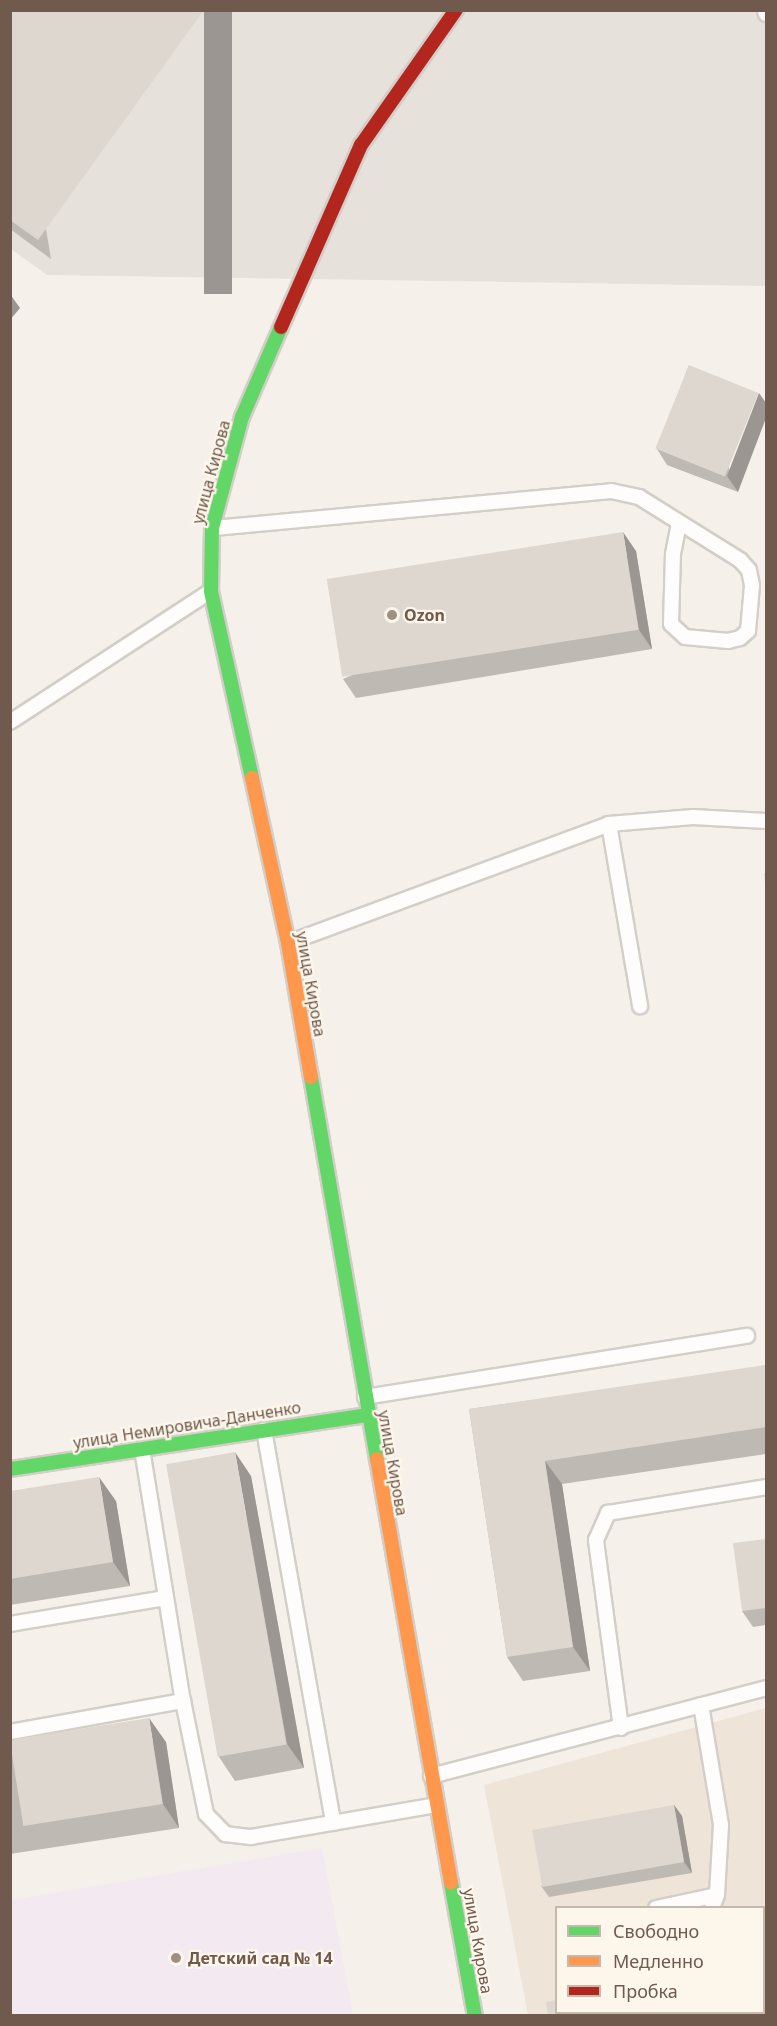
<!DOCTYPE html>
<html>
<head>
<meta charset="utf-8">
<style>
  body { margin:0 }
  #map { position:relative; width:777px; height:2026px; overflow:hidden; background:#f5f1ea; font-family:"Noto Sans",sans-serif }
  div>[style] { position:absolute }
  .residential>* { inset:0; background:#eee4d8 }
  .industrial>* { inset:0; background:#e7e1db }
  .education>* { inset:0; background:#f2e9f1 }
  .roads { filter:drop-shadow(2px 0 #d4cec8) drop-shadow(-2px 0 #d4cec8) drop-shadow(0 2px #d4cec8) drop-shadow(0 -2px #d4cec8) }
  .lane>* { height:14px; margin:-7px; padding:0 7px; transform-origin:7px; border-radius:7px; background:#fefdfc }
  .fast>* { height:14px; margin:-7px; padding:0 7px; transform-origin:7px; border-radius:7px; background:#63d668 }
  .slow>* { height:14px; margin:-7px; padding:0 7px; transform-origin:7px; border-radius:7px; background:#ff974d }
  .jam>* { height:14px; margin:-7px; padding:0 7px; transform-origin:7px; border-radius:7px; background:#b3261e }
  .wall>* { inset:0; background:#bfb9b3 }
  .shaded-wall>* { inset:0; background:#9b9692; transform-origin:0 0 }
  .building>* { inset:0; background:#ded7d0; transform-origin:0 0 }
  .dots>* { width:16px; height:16px; translate:-50% -50%; box-sizing:border-box; border:3px solid #fdf6eb; border-radius:50% }
  span { translate:-50% -50%; white-space:nowrap; text-align:center; line-height:1.15; -webkit-text-stroke:4.5px #fdf6eb; paint-order:stroke }
  .street-label { font-size:16px; color:#705a4d }
  .poi-label { font-size:16px; color:#705a4d; font-weight:700 }
  .left { translate:0 -50%; text-align:left }
  .frame { position:absolute; inset:0; border:12px solid #705a4d; pointer-events:none }
  .legend { position:absolute; left:555px; top:1906px; width:210px; height:108px; box-sizing:border-box; background:#fdf6eb; border:2px solid #c5b8ac; margin:0; padding:8px 10px; list-style:none; font-size:18px; color:#705a4d }
  .legend li { display:flex; align-items:center; gap:12px; height:30px }
  .legend b { width:30px; border:2px solid #c5b8ac }
</style>
</head>
<body>
<div id="map">
  <div class="residential">
    <div style="clip-path:polygon(evenodd,766px 1708px,766px 2015px,528px 2015px,484px 1785px,766px 1708px,556px 1908px,764px 1908px,764px 2012px,556px 2012px,556px 1908px)"></div>
  </div>
  <div class="industrial">
    <div style="clip-path:polygon(11px 11px,766px 11px,766px 286px,47px 275px,11px 249px)"></div>
  </div>
  <div class="education">
    <div style="clip-path:polygon(322px 1848px,353px 2015px,11px 2015px,11px 1900px)"></div>
  </div>
  <div class="roads">
    <div class="lane">
      <div style="left:765px;top:10px;width:4px;rotate:76deg"></div>
      <div style="left:214px;top:528px;width:399px;rotate:-5.3deg"></div>
      <div style="left:611px;top:491px;width:29px;rotate:12deg"></div>
      <div style="left:639px;top:497px;width:119px;rotate:32deg"></div>
      <div style="left:740px;top:560px;width:13px;rotate:48deg"></div>
      <div style="left:749px;top:570px;width:16px;rotate:79deg"></div>
      <div style="left:752px;top:586px;width:45px;rotate:95.1deg"></div>
      <div style="left:748px;top:631px;width:11px;rotate:139deg"></div>
      <div style="left:740px;top:638px;width:12px;rotate:166deg"></div>
      <div style="left:728px;top:641px;width:43px;rotate:-174.7deg"></div>
      <div style="left:685px;top:637px;width:19px;rotate:-137deg"></div>
      <div style="left:671px;top:624px;width:70px;rotate:-88.4deg"></div>
      <div style="left:673px;top:554px;width:32px;rotate:-79deg"></div>
      <div style="left:10px;top:722px;width:240px;rotate:-33.1deg"></div>
      <div style="left:609px;top:824px;width:185px;rotate:80.3deg"></div>
      <div style="left:288px;top:943px;width:342px;rotate:-20.3deg"></div>
      <div style="left:609px;top:824px;width:84px;rotate:-4.8deg"></div>
      <div style="left:693px;top:817px;width:73px;rotate:3.1deg"></div>
      <div style="left:365px;top:1397px;width:387px;rotate:-9.1deg"></div>
      <div style="left:264px;top:1430px;width:399px;rotate:80deg"></div>
      <div style="left:142px;top:1449px;width:255px;rotate:80.8deg"></div>
      <div style="left:183px;top:1701px;width:115px;rotate:78.5deg"></div>
      <div style="left:206px;top:1814px;width:28px;rotate:46deg"></div>
      <div style="left:225px;top:1834px;width:26px;rotate:7deg"></div>
      <div style="left:251px;top:1837px;width:188px;rotate:-9.8deg"></div>
      <div style="left:10px;top:1624px;width:158px;rotate:-9.5deg"></div>
      <div style="left:701px;top:1705px;width:122px;rotate:80.5deg"></div>
      <div style="left:721px;top:1825px;width:70px;rotate:93.3deg"></div>
      <div style="left:717px;top:1895px;width:14px;rotate:111deg"></div>
      <div style="left:621px;top:1728px;width:190px;rotate:-97.6deg"></div>
      <div style="left:596px;top:1540px;width:30px;rotate:-66deg"></div>
      <div style="left:608px;top:1513px;width:160px;rotate:-9.3deg"></div>
      <div style="left:10px;top:1732px;width:176px;rotate:-10.2deg"></div>
      <div style="left:431px;top:1776px;width:346px;rotate:-14.7deg"></div>
      <div style="left:656px;top:1908px;width:62px;rotate:-12deg"></div>
      <div style="left:667px;top:2016px;width:4px;rotate:-76deg"></div>
    </div>
    <div class="fast">
      <div style="left:252px;top:778px;width:191px;rotate:-102.4deg"></div>
      <div style="left:211px;top:591px;width:63px;rotate:-89.1deg"></div>
      <div style="left:212px;top:528px;width:115px;rotate:-74.9deg"></div>
      <div style="left:242px;top:417px;width:98px;rotate:-66.6deg"></div>
      <div style="left:311px;top:1077px;width:388px;rotate:80.2deg"></div>
      <div style="left:10px;top:1469px;width:362px;rotate:-8.6deg"></div>
      <div style="left:451px;top:1883px;width:135px;rotate:79.8deg"></div>
    </div>
    <div class="slow">
      <div style="left:252px;top:778px;width:169px;rotate:77.7deg"></div>
      <div style="left:288px;top:943px;width:136px;rotate:80.3deg"></div>
      <div style="left:377px;top:1459px;width:430px;rotate:80.1deg"></div>
    </div>
    <div class="jam">
      <div style="left:281px;top:327px;width:199px;rotate:-66.3deg"></div>
      <div style="left:361px;top:145px;width:165px;rotate:-54.9deg"></div>
    </div>
  </div>
  <div class="wall">
    <div style="clip-path:polygon(10px 10px,51px 259px,10px 229px)"></div>
    <div style="clip-path:polygon(689px 365px,738px 492px,667px 465px,657px 449px)"></div>
    <div style="clip-path:polygon(636px 551px,652px 649px,356px 698px,343px 679px)"></div>
    <div style="clip-path:polygon(766px 1367px,766px 1454px,562px 1484px,590px 1671px,523px 1681px,507px 1657px,469px 1409px)"></div>
    <div style="clip-path:polygon(251px 1476px,304px 1768px,235px 1781px,219px 1757px)"></div>
    <div style="clip-path:polygon(10px 1491px,116px 1501px,130px 1586px,10px 1605px)"></div>
    <div style="clip-path:polygon(766px 1539px,766px 1625px,753px 1627px,742px 1611px)"></div>
    <div style="clip-path:polygon(10px 1739px,166px 1742px,179px 1828px,10px 1854px)"></div>
    <div style="clip-path:polygon(674px 1805px,682px 1816px,692px 1873px,549px 1897px,541px 1886px)"></div>
  </div>
  <div class="shaded-wall">
    <div style="left:204px;top:10px;width:28px;height:284px"></div>
    <div style="clip-path:polygon(10px 294px,20px 308px,10px 320px)"></div>
    <div style="clip-path:polygon(759px 393px,766px 403px,766px 418px,738px 492px,727px 476px)"></div>
    <div style="clip-path:polygon(623px 532px,636px 551px,652px 649px,639px 630px)"></div>
    <div style="clip-path:polygon(235px 1452px,251px 1476px,304px 1768px,287px 1744px)"></div>
    <div style="clip-path:polygon(545px 1461px,562px 1484px,590px 1671px,573px 1647px)"></div>
    <div style="clip-path:polygon(99px 1477px,116px 1501px,130px 1586px,113px 1562px)"></div>
    <div style="clip-path:polygon(149px 1718px,166px 1742px,179px 1828px,163px 1804px)"></div>
    <div style="clip-path:polygon(674px 1805px,682px 1816px,692px 1873px,684px 1862px)"></div>
    <div style="left:608px;top:2013px;width:9px;height:3px"></div>
  </div>
  <div class="building">
    <div style="clip-path:polygon(10px 10px,204px 10px,38px 240px,10px 220px)"></div>
    <div style="left:689px;top:365px;width:75px;height:90px;rotate:22deg"></div>
    <div style="left:623px;top:532px;width:99px;height:300px;rotate:81deg"></div>
    <div style="clip-path:polygon(764px 873px,766px 873px,766px 893px)"></div>
    <div style="clip-path:polygon(765px 1365px,766px 1377px,766px 1427px,545px 1461px,573px 1647px,507px 1657px,469px 1409px)"></div>
    <div style="left:235px;top:1452px;width:297px;height:70px;rotate:80deg"></div>
    <div style="clip-path:polygon(99px 1477px,113px 1562px,10px 1579px,10px 1491px)"></div>
    <div style="clip-path:polygon(766px 1539px,766px 1608px,742px 1611px,733px 1543px)"></div>
    <div style="left:149px;top:1718px;width:87px;height:141px;rotate:81deg"></div>
    <div style="left:674px;top:1805px;width:58px;height:144px;rotate:80deg"></div>
    <div style="clip-path:polygon(556px 2000px,556px 2013px,608px 2013px,609px 2016px,548px 2016px,546px 2002px)"></div>
  </div>
  <div class="dots">
    <div style="left:392px;top:615px;background:#9f8f84"></div>
    <div style="left:176px;top:1958px;background:#9f8f84"></div>
  </div>
  <div class="street-label">
    <span style="left:211px;top:472px;rotate:-75deg">улица Кирова</span>
    <span style="left:311px;top:984px;rotate:80deg">улица Кирова</span>
    <span style="left:187px;top:1425px;rotate:-9deg">улица Немировича-Данченко</span>
    <span style="left:393px;top:1463px;rotate:80deg">улица Кирова</span>
    <span style="left:478px;top:1941px;rotate:80deg">улица Кирова</span>
  </div>
  <div class="poi-label">
    <span class="left" style="left:404px;top:615px">Ozon</span>
    <span class="left" style="left:188px;top:1958px">Детский сад № 14</span>
  </div>
  <div class="frame"></div>
  <ul class="legend">
  <li><b style="height:8px;background:#63d668"></b>Свободно</li>
  <li><b style="height:8px;background:#ff974d"></b>Медленно</li>
  <li><b style="height:8px;background:#b3261e"></b>Пробка</li>
  </ul>
</div>
</body>
</html>
